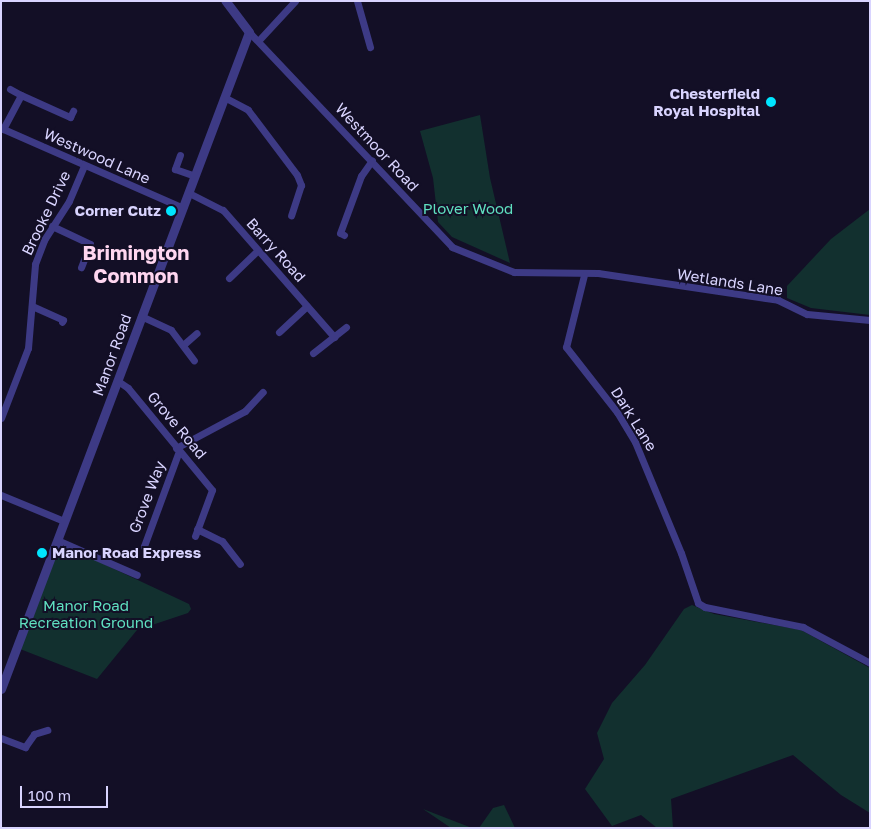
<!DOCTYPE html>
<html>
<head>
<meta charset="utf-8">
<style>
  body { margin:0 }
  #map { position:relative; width:871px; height:829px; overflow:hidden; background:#130f26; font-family:"Golos Text",sans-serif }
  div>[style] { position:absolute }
  .green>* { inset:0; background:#12302f }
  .minor>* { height:7px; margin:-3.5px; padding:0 3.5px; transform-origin:3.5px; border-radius:3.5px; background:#3d3a85 }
  .tertiary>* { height:9px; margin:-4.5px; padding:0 4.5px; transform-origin:4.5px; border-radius:4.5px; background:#3d3a85 }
  .dots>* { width:14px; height:14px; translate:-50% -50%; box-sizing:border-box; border:2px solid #130f26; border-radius:50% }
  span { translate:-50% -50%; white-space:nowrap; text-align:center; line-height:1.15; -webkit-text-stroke:4px #130f26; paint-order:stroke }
  .poi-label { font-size:15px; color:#d9d4ff; font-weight:700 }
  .right { translate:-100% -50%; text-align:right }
  .left { translate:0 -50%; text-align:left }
  .street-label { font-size:15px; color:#d9d4ff }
  .park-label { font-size:15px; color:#5fe0c0 }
  .district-label { font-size:20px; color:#ffd6f0; font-weight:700 }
  .frame { position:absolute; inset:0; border:2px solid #d9d4ff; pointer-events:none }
  .scale { position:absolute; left:20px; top:786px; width:88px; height:22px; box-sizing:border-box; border:2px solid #d9d4ff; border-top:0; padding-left:6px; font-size:15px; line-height:18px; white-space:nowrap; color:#d9d4ff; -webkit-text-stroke:4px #130f26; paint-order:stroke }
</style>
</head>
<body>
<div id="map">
  <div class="green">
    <div style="clip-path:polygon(480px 115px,490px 178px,510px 263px,452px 237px,438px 222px,433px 178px,420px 131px)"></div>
    <div style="clip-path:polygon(870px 209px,870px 315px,811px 308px,787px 298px,787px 286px,831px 239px)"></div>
    <div style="clip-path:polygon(63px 545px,189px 604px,191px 609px,188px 613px,137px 630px,97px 679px,20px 649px,59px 547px)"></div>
    <div style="clip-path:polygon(692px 605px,714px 614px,801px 630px,870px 668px,870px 813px,841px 795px,793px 755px,671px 799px,673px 828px,657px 828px,641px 815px,612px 826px,585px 789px,604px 759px,597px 733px,612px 703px,645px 665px,684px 609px)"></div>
    <div style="clip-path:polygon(504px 805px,515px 828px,479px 828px,493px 808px)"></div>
    <div style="clip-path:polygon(423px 809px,472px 828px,451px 828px)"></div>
  </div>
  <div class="minor">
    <div style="left:357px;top:1px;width:48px;rotate:74.2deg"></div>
    <div style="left:249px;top:32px;width:296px;rotate:46.6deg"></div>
    <div style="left:452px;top:247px;width:67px;rotate:22deg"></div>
    <div style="left:514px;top:272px;width:84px;rotate:0.7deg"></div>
    <div style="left:598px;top:273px;width:182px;rotate:8.5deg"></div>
    <div style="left:778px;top:300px;width:32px;rotate:26deg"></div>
    <div style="left:807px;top:314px;width:63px;rotate:5.4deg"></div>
    <div style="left:259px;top:40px;width:53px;rotate:-47.3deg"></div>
    <div style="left:10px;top:89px;width:13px;rotate:29deg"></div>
    <div style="left:224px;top:97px;width:27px;rotate:28deg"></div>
    <div style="left:248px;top:110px;width:81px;rotate:53deg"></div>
    <div style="left:297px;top:175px;width:11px;rotate:68deg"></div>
    <div style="left:301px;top:185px;width:32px;rotate:108deg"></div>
    <div style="left:1px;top:128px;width:199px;rotate:23.7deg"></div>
    <div style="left:3px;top:129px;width:38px;rotate:-62deg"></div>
    <div style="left:21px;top:95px;width:54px;rotate:24.2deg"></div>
    <div style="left:70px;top:117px;width:7px;rotate:-63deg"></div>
    <div style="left:180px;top:155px;width:15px;rotate:110deg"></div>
    <div style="left:175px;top:169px;width:21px;rotate:19deg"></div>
    <div style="left:189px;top:193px;width:38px;rotate:27deg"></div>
    <div style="left:223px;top:210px;width:169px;rotate:48.8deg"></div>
    <div style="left:52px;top:226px;width:42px;rotate:25.3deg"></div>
    <div style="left:90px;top:244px;width:25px;rotate:111deg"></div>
    <div style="left:344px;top:235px;width:4px;rotate:-153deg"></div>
    <div style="left:340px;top:233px;width:61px;rotate:-69.8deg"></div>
    <div style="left:361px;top:176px;width:19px;rotate:-55deg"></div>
    <div style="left:584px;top:275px;width:74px;rotate:104deg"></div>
    <div style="left:566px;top:347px;width:83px;rotate:51.9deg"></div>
    <div style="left:617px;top:412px;width:35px;rotate:59deg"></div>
    <div style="left:635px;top:442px;width:120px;rotate:67.5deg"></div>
    <div style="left:681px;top:553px;width:53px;rotate:71.2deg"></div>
    <div style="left:698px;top:603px;width:8px;rotate:30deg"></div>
    <div style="left:705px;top:607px;width:100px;rotate:11.5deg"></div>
    <div style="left:803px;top:627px;width:76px;rotate:28.2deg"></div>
    <div style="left:229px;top:278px;width:40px;rotate:-44deg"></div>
    <div style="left:32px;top:306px;width:34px;rotate:24deg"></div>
    <div style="left:63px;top:320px;width:2px;rotate:117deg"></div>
    <div style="left:141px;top:316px;width:33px;rotate:25deg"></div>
    <div style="left:171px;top:330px;width:38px;rotate:53deg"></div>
    <div style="left:279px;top:332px;width:38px;rotate:-43deg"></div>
    <div style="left:183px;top:345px;width:18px;rotate:-41deg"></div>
    <div style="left:313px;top:353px;width:42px;rotate:-38.2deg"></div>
    <div style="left:118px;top:381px;width:12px;rotate:35deg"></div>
    <div style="left:128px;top:388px;width:132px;rotate:50.5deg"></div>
    <div style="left:212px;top:490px;width:49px;rotate:110.3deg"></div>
    <div style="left:1px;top:418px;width:75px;rotate:-68.9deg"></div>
    <div style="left:28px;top:348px;width:84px;rotate:-85.2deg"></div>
    <div style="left:35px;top:264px;width:26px;rotate:-69deg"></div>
    <div style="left:44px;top:240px;width:46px;rotate:-57.3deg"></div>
    <div style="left:69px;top:201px;width:39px;rotate:-67deg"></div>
    <div style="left:176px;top:448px;width:78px;rotate:-28.2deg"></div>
    <div style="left:245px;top:411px;width:26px;rotate:-47deg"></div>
    <div style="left:1px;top:495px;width:68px;rotate:22.4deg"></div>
    <div style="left:197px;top:529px;width:28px;rotate:26deg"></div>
    <div style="left:222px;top:541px;width:29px;rotate:52deg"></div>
    <div style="left:57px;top:540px;width:87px;rotate:23.6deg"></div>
    <div style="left:146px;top:552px;width:6px;rotate:-108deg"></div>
    <div style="left:144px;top:546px;width:101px;rotate:-69.8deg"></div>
    <div style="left:1px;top:738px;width:26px;rotate:21deg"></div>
    <div style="left:25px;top:747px;width:16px;rotate:-55deg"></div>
    <div style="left:34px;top:734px;width:14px;rotate:-17deg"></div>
  </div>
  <div class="tertiary">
    <div style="left:1px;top:689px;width:702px;rotate:-69.32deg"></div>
    <div style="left:249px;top:32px;width:39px;rotate:-127deg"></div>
  </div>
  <div class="dots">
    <div style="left:771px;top:102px;background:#00e5ff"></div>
    <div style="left:171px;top:211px;background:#00e5ff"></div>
    <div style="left:42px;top:553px;background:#00e5ff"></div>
  </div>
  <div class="poi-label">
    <span class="right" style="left:760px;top:102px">Chesterfield<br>Royal Hospital</span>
    <span class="right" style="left:161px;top:211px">Corner Cutz</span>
    <span class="left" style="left:52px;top:553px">Manor Road Express</span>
  </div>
  <div class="street-label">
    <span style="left:377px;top:147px;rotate:47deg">Westmoor Road</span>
    <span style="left:97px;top:156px;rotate:24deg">Westwood Lane</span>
    <span style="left:46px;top:213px;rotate:-64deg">Brooke Drive</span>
    <span style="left:276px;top:250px;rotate:48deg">Barry Road</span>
    <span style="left:730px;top:282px;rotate:9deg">Wetlands Lane</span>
    <span style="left:112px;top:355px;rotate:-70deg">Manor Road</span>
    <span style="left:634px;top:419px;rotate:58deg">Dark Lane</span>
    <span style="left:177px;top:425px;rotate:50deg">Grove Road</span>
    <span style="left:147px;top:497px;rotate:-69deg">Grove Way</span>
  </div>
  <div class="park-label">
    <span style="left:468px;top:209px">Plover Wood</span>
    <span style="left:86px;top:614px">Manor Road<br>Recreation Ground</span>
  </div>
  <div class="district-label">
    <span style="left:136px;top:264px">Brimington<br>Common</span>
  </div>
  <div class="frame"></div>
  <div class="scale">100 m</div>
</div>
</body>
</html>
